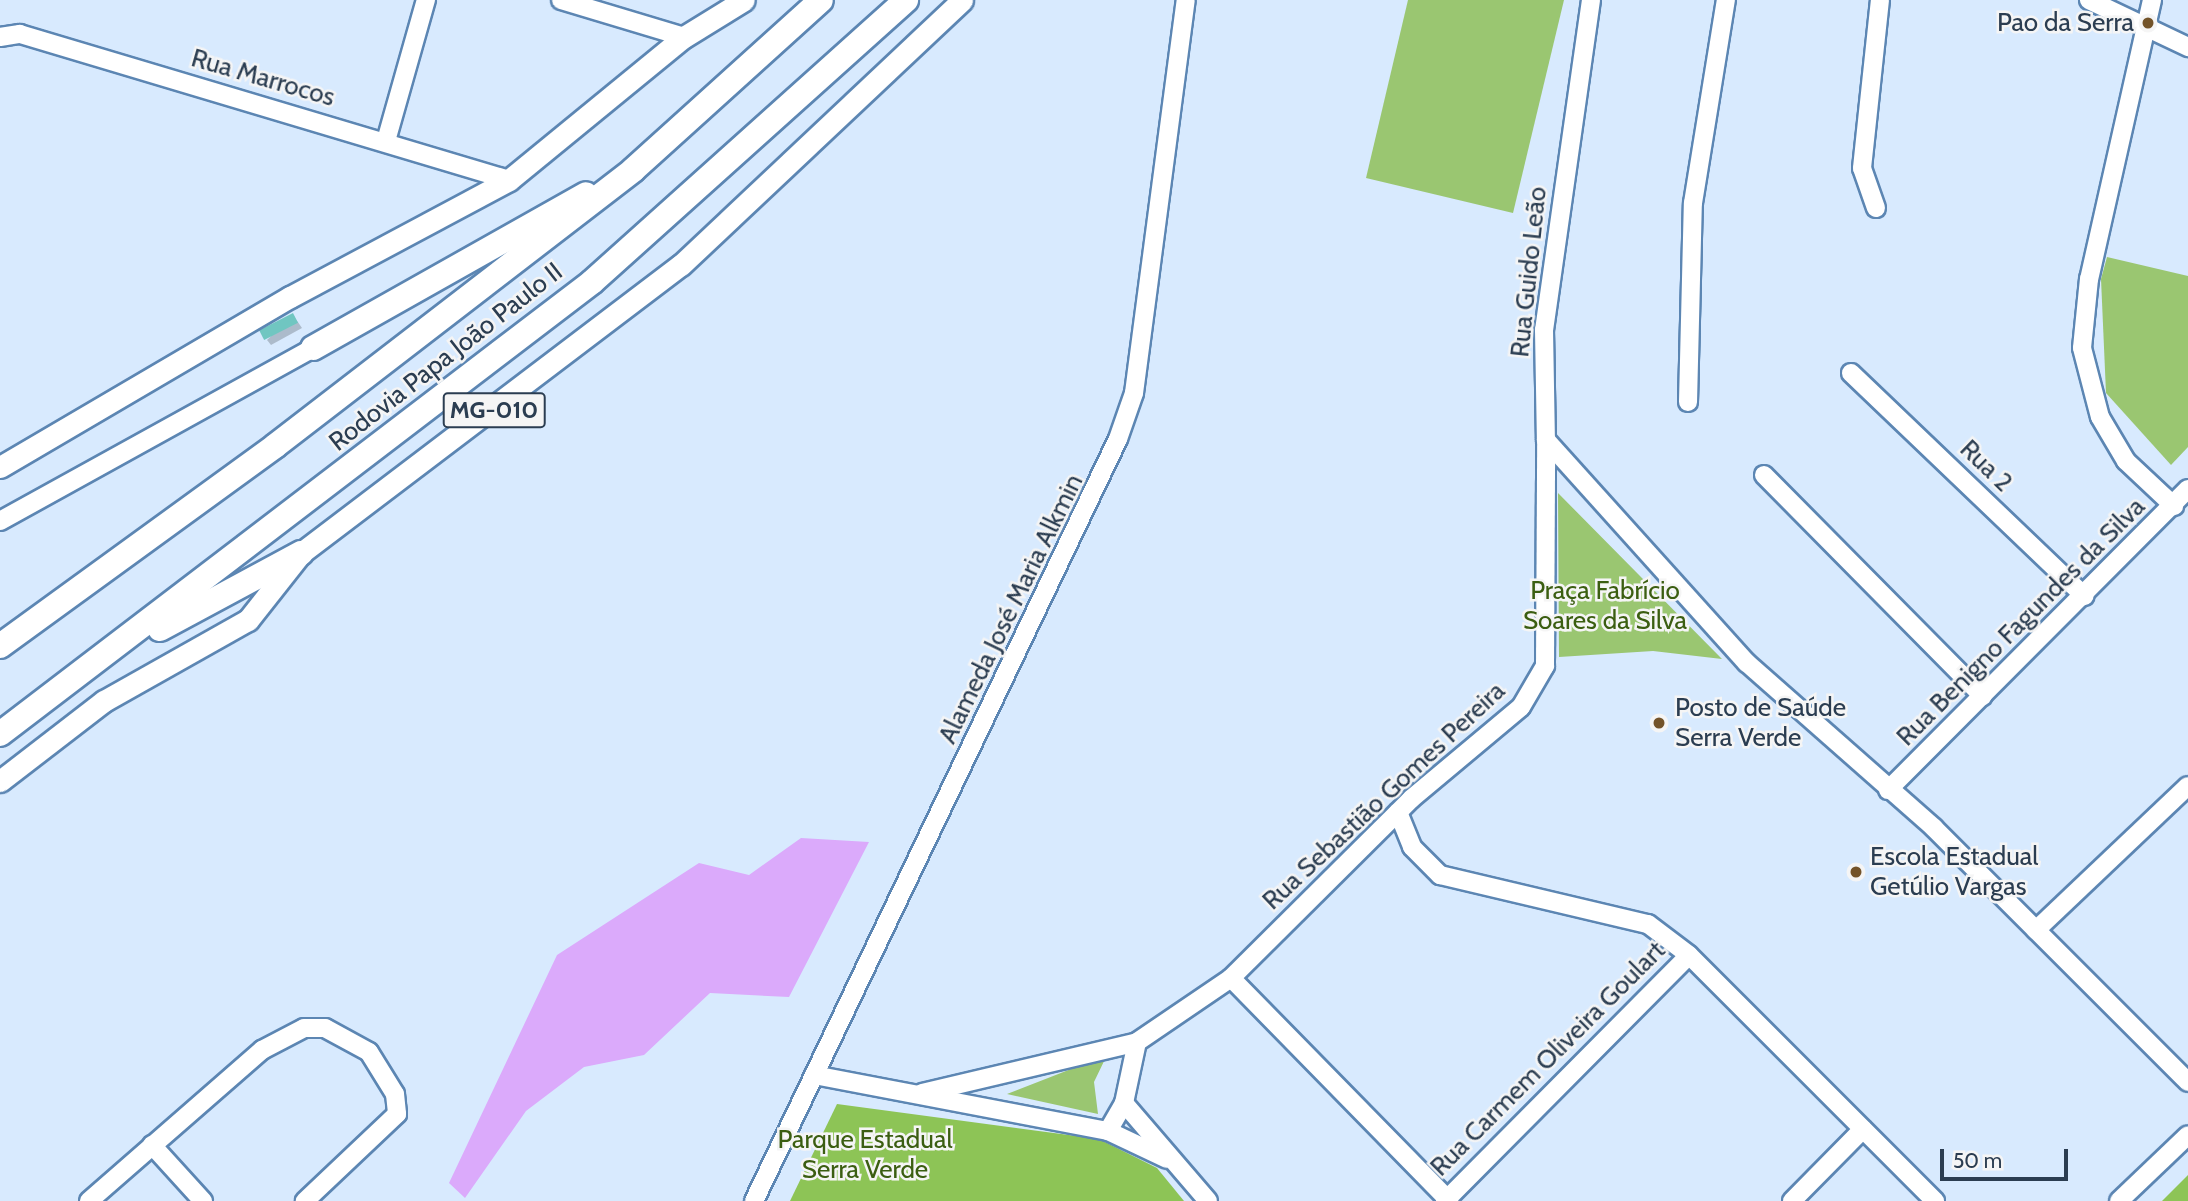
<!DOCTYPE html>
<html>
<head>
<meta charset="utf-8">
<style>
  body { margin:0 }
  #map { position:relative; width:2188px; height:1201px; overflow:hidden; background:#d8eafe; font-family:Cabin,sans-serif }
  div>[style] { position:absolute }
  .green>* { inset:0; background:#9ac671 }
  .forest>* { inset:0; background:#8dc456 }
  .water>* { inset:0; background:#dbaafb }
  .shadow>* { inset:0; background:#0003 }
  .building>* { inset:0; background:#70c6c1; transform-origin:0 0 }
  .roads { filter:drop-shadow(2px 0 #5c86b3) drop-shadow(-2px 0 #5c86b3) drop-shadow(0 2px #5c86b3) drop-shadow(0 -2px #5c86b3) }
  .minor>* { height:18px; margin:-9px; padding:0 9px; transform-origin:9px; border-radius:9px; background:#fff }
  .major>* { height:21px; margin:-10.5px; padding:0 10.5px; transform-origin:10.5px; border-radius:10.5px; background:#fff }
  .highway>* { height:24px; margin:-12px; padding:0 12px; transform-origin:12px; border-radius:12px; background:#fff }
  .dots>* { width:19px; height:19px; translate:-50% -50%; box-sizing:border-box; border:4px solid #f5f5f5; border-radius:50% }
  span { translate:-50% -50%; white-space:nowrap; text-align:center; line-height:1.15; -webkit-text-stroke:5px #f5f5f5; paint-order:stroke }
  .shield-label span { padding:2px 5px; background:#f5f5f5; border:2px solid; border-radius:5px; -webkit-text-stroke-width:0 }
  .shield-label { font-size:24px; color:#2b3d51; font-weight:700 }
  .poi-label { font-size:26px; color:#2b3d51 }
  .right { translate:-100% -50%; text-align:right }
  .left { translate:0 -50%; text-align:left }
  .street-label { font-size:26px; color:#2b3d51 }
  .park-label { font-size:26px; color:#3b5e11 }
  .scale { position:absolute; left:1940px; top:1149px; width:128px; height:32px; box-sizing:border-box; border:4px solid #2b3d51; border-top:0; padding-left:9px; font-size:21px; line-height:24px; white-space:nowrap; color:#2b3d51; -webkit-text-stroke:5px #f5f5f5; paint-order:stroke }
</style>
</head>
<body>
<div id="map">
  <div class="green">
    <div style="clip-path:polygon(1408px 0,1564px 0,1513px 213px,1366px 178px)"></div>
    <div style="clip-path:polygon(2107px 257px,2188px 276px,2188px 447px,2171px 465px,2106px 393px,2101px 279px)"></div>
    <div style="clip-path:polygon(1558px 493px,1722px 659px,1653px 651px,1559px 657px)"></div>
    <div style="clip-path:polygon(1107px 1055px,1094px 1082px,1098px 1114px,1007px 1094px)"></div>
  </div>
  <div class="forest">
    <div style="clip-path:polygon(837px 1104px,1099px 1139px,1157px 1168px,1184px 1201px,790px 1201px)"></div>
    <div style="clip-path:polygon(2188px 1175px,2188px 1201px,2162px 1201px)"></div>
  </div>
  <div class="water">
    <div style="clip-path:polygon(801px 838px,869px 842px,789px 997px,710px 993px,644px 1055px,584px 1067px,526px 1111px,465px 1198px,449px 1183px,557px 955px,699px 863px,749px 875px)"></div>
  </div>
  <div class="shadow">
    <div style="clip-path:polygon(293px 315px,302px 328px,271px 345px,267px 340px)"></div>
  </div>
  <div class="building">
    <div style="left:293px;top:313px;width:11px;height:38px;rotate:63deg"></div>
  </div>
  <div class="roads">
    <div class="minor">
      <div style="left:561px;top:0;width:128px;rotate:16.7deg"></div>
      <div style="left:1591px;top:0;width:333px;rotate:98.1deg"></div>
      <div style="left:1544px;top:330px;width:110px;rotate:89deg"></div>
      <div style="left:1546px;top:440px;width:300px;rotate:48deg"></div>
      <div style="left:1747px;top:663px;width:249px;rotate:41.4deg"></div>
      <div style="left:1934px;top:828px;width:359px;rotate:45deg"></div>
      <div style="left:2089px;top:0;width:110px;rotate:25.4deg"></div>
      <div style="left:2152px;top:0;width:286px;rotate:102.7deg"></div>
      <div style="left:2089px;top:279px;width:69px;rotate:95.8deg"></div>
      <div style="left:2082px;top:348px;width:71px;rotate:75.4deg"></div>
      <div style="left:2100px;top:417px;width:51px;rotate:59.4deg"></div>
      <div style="left:2126px;top:461px;width:66px;rotate:43.2deg"></div>
      <div style="left:0;top:37px;width:20px;rotate:-9deg"></div>
      <div style="left:20px;top:34px;width:510px;rotate:16.62deg"></div>
      <div style="left:386px;top:141px;width:147px;rotate:-74.2deg"></div>
      <div style="left:1876px;top:208px;width:42px;rotate:-109.3deg"></div>
      <div style="left:1862px;top:168px;width:169px;rotate:-83.9deg"></div>
      <div style="left:1851px;top:373px;width:323px;rotate:43.7deg"></div>
      <div style="left:1688px;top:402px;width:199px;rotate:-88.6deg"></div>
      <div style="left:1693px;top:203px;width:206px;rotate:-80.8deg"></div>
      <div style="left:1764px;top:475px;width:311px;rotate:45.3deg"></div>
      <div style="left:0;top:521px;width:358px;rotate:-28.9deg"></div>
      <div style="left:1888px;top:790px;width:425px;rotate:-45.1deg"></div>
      <div style="left:1398px;top:812px;width:38px;rotate:68deg"></div>
      <div style="left:1412px;top:847px;width:40px;rotate:45deg"></div>
      <div style="left:1440px;top:875px;width:214px;rotate:13.3deg"></div>
      <div style="left:1648px;top:924px;width:51px;rotate:37.1deg"></div>
      <div style="left:1689px;top:955px;width:348px;rotate:45deg"></div>
      <div style="left:2036px;top:930px;width:209px;rotate:-43.5deg"></div>
      <div style="left:1231px;top:978px;width:312px;rotate:45.6deg"></div>
      <div style="left:814px;top:1075px;width:299px;rotate:10.8deg"></div>
      <div style="left:1108px;top:1131px;width:65px;rotate:25.4deg"></div>
      <div style="left:922px;top:1093px;width:221px;rotate:-13.3deg"></div>
      <div style="left:1137px;top:1042px;width:114px;rotate:-34.2deg"></div>
      <div style="left:1231px;top:978px;width:254px;rotate:-44.8deg"></div>
      <div style="left:1411px;top:799px;width:143px;rotate:-39.9deg"></div>
      <div style="left:1521px;top:707px;width:48px;rotate:-59.7deg"></div>
      <div style="left:1545px;top:666px;width:226px;rotate:-89.7deg"></div>
      <div style="left:1124px;top:1103px;width:129px;rotate:49.4deg"></div>
      <div style="left:1108px;top:1131px;width:32px;rotate:-60deg"></div>
      <div style="left:1124px;top:1103px;width:62px;rotate:-78deg"></div>
      <div style="left:152px;top:1145px;width:76px;rotate:47.7deg"></div>
      <div style="left:89px;top:1201px;width:230px;rotate:-41.1deg"></div>
      <div style="left:262px;top:1050px;width:47px;rotate:-27.6deg"></div>
      <div style="left:304px;top:1028px;width:21px"></div>
      <div style="left:325px;top:1028px;width:50px;rotate:28.6deg"></div>
      <div style="left:369px;top:1052px;width:49px;rotate:58.2deg"></div>
      <div style="left:395px;top:1094px;width:20px;rotate:84deg"></div>
      <div style="left:397px;top:1114px;width:127px;rotate:136.6deg"></div>
      <div style="left:754px;top:1201px;width:844px;rotate:-64.47deg"></div>
      <div style="left:1118px;top:439px;width:49px;rotate:-70.8deg"></div>
      <div style="left:1134px;top:393px;width:396px;rotate:-82.5deg"></div>
      <div style="left:1445px;top:1201px;width:346px;rotate:-45.2deg"></div>
      <div style="left:1792px;top:1201px;width:101px;rotate:-45.4deg"></div>
      <div style="left:2119px;top:1201px;width:95px;rotate:-43.7deg"></div>
    </div>
    <div class="major">
      <div style="left:0;top:467px;width:336px;rotate:-30.4deg"></div>
      <div style="left:290px;top:297px;width:248px;rotate:-28.1deg"></div>
      <div style="left:509px;top:180px;width:226px;rotate:-39.3deg"></div>
      <div style="left:684px;top:37px;width:70px;rotate:-31.7deg"></div>
      <div style="left:0;top:781px;width:131px;rotate:-37.6deg"></div>
      <div style="left:104px;top:701px;width:165px;rotate:-29.4deg"></div>
      <div style="left:248px;top:620px;width:85px;rotate:-51.7deg"></div>
      <div style="left:301px;top:553px;width:477px;rotate:-37.2deg"></div>
      <div style="left:681px;top:265px;width:386px;rotate:-43.3deg"></div>
    </div>
    <div class="highway">
      <div style="left:313px;top:348px;width:313px;rotate:-29.4deg"></div>
      <div style="left:160px;top:629px;width:160px;rotate:-28.3deg"></div>
      <div style="left:0;top:646px;width:340px;rotate:-36deg"></div>
      <div style="left:275px;top:446px;width:452px;rotate:-37.6deg"></div>
      <div style="left:633px;top:170px;width:253px;rotate:-42.1deg"></div>
      <div style="left:0;top:734px;width:745px;rotate:-37.36deg"></div>
      <div style="left:592px;top:282px;width:422px;rotate:-41.9deg"></div>
    </div>
  </div>
  <div class="dots">
    <div style="left:2148px;top:23px;background:#735329"></div>
    <div style="left:1659px;top:723px;background:#735329"></div>
    <div style="left:1856px;top:872px;background:#735329"></div>
  </div>
  <div class="shield-label">
    <span style="left:494px;top:410px">MG-010</span>
  </div>
  <div class="poi-label">
    <span class="right" style="left:2134px;top:23px">Pao da Serra</span>
    <span class="left" style="left:1675px;top:723px">Posto de Saúde<br>Serra Verde</span>
    <span class="left" style="left:1870px;top:872px">Escola Estadual<br>Getúlio Vargas</span>
  </div>
  <div class="street-label">
    <span style="left:263px;top:78px;rotate:16deg">Rua Marrocos</span>
    <span style="left:1529px;top:272px;rotate:-84deg">Rua Guido Leão</span>
    <span style="left:446px;top:357px;rotate:-38deg">Rodovia Papa João Paulo II</span>
    <span style="left:1986px;top:466px;rotate:44deg">Rua 2</span>
    <span style="left:1011px;top:609px;rotate:-64deg">Alameda José Maria Alkmin</span>
    <span style="left:2021px;top:622px;rotate:-45deg">Rua Benigno Fagundes da Silva</span>
    <span style="left:1384px;top:796px;rotate:-43deg">Rua Sebastião Gomes Pereira</span>
    <span style="left:1548px;top:1059px;rotate:-45deg">Rua Carmem Oliveira Goulart</span>
  </div>
  <div class="park-label">
    <span style="left:1605px;top:606px">Praça Fabrício<br>Soares da Silva</span>
    <span style="left:865px;top:1155px">Parque Estadual<br>Serra Verde</span>
  </div>
  <div class="scale">50 m</div>
</div>
</body>
</html>
